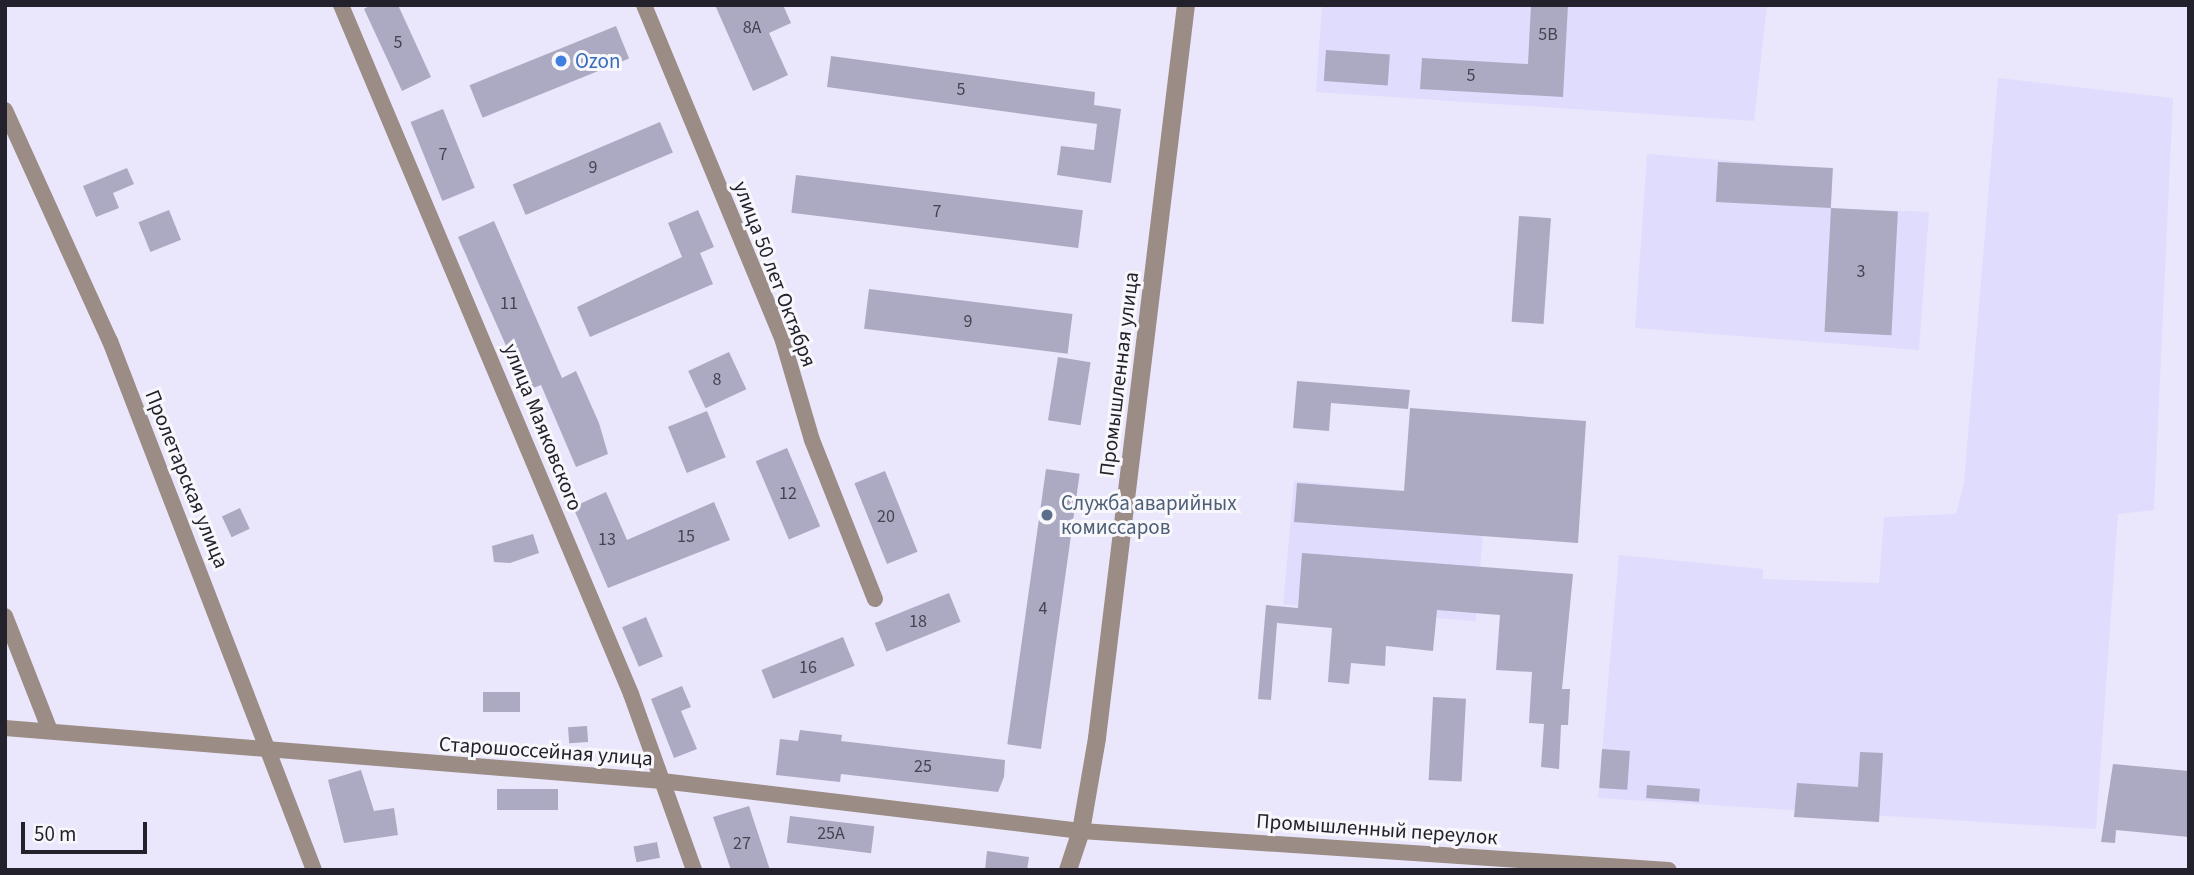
<!DOCTYPE html>
<html>
<head>
<meta charset="utf-8">
<style>
  body { margin:0 }
  #map { position:relative; width:2194px; height:875px; overflow:hidden; background:#eae7fc; font-family:"Source Sans 3",sans-serif }
  div>[style] { position:absolute }
  .built>* { inset:0; background:#dfdcfd; transform-origin:0 0 }
  .building>* { inset:0; background:#aca9c2; transform-origin:0 0 }
  .minor>* { height:16px; margin:-8px; padding:0 8px; transform-origin:8px; border-radius:8px; background:#9c8c86 }
  .tertiary>* { height:18px; margin:-9px; padding:0 9px; transform-origin:9px; border-radius:9px; background:#9c8c86 }
  .dots>* { width:19px; height:19px; translate:-50% -50%; box-sizing:border-box; border:4px solid #f7f7fc; border-radius:50% }
  span { translate:-50% -50%; white-space:nowrap; text-align:center; line-height:1.15; -webkit-text-stroke:6px #f7f7fc; paint-order:stroke }
  .number-label { font-size:18px; color:#454452 }
  .number-label span { -webkit-text-stroke-width:0 }
  .shop-label { font-size:21px; color:#366cbe }
  .left { translate:0 -50%; text-align:left }
  .street-label { font-size:21px; color:#23222c }
  .service-label { font-size:21px; color:#4e5e75 }
  .frame { position:absolute; inset:0; border:7px solid #23222c; pointer-events:none }
  .scale { position:absolute; left:21px; top:822px; width:126px; height:32px; box-sizing:border-box; border:4px solid #23222c; border-top:0; padding-left:9px; font-size:21px; line-height:24px; white-space:nowrap; color:#23222c; -webkit-text-stroke:5px #f7f7fc; paint-order:stroke }
</style>
</head>
<body>
<div id="map">
  <div class="built">
    <div style="clip-path:polygon(1322px 5px,1767px 5px,1754px 121px,1316px 92px)"></div>
    <div style="clip-path:polygon(1998px 78px,2173px 98px,2154px 510px,2118px 514px,2096px 829px,1598px 798px,1619px 555px,1763px 569px,1763px 579px,1879px 583px,1884px 517px,1956px 514px,1964px 483px)"></div>
    <div style="clip-path:polygon(1647px 154px,1833px 169px,1831px 208px,1929px 212px,1919px 350px,1635px 328px)"></div>
    <div style="left:1294px;top:481px;width:193px;height:124px;rotate:5deg"></div>
  </div>
  <div class="building">
    <div style="clip-path:polygon(371px 5px,398px 5px,431px 77px,402px 91px,364px 9px)"></div>
    <div style="clip-path:polygon(715px 5px,783px 5px,791px 23px,769px 33px,788px 75px,753px 91px)"></div>
    <div style="clip-path:polygon(1531px 5px,1568px 5px,1563px 97px,1420px 89px,1422px 58px,1528px 64px)"></div>
    <div style="left:616px;top:26px;width:35px;height:158px;rotate:68deg"></div>
    <div style="left:1326px;top:50px;width:64px;height:31px;rotate:4deg"></div>
    <div style="clip-path:polygon(831px 56px,1095px 92px,1094px 105px,1121px 109px,1111px 183px,1057px 175px,1061px 146px,1094px 150px,1097px 124px,827px 87px)"></div>
    <div style="left:443px;top:109px;width:85px;height:35px;rotate:68deg"></div>
    <div style="left:660px;top:122px;width:33px;height:160px;rotate:67deg"></div>
    <div style="left:1718px;top:162px;width:115px;height:40px;rotate:3deg"></div>
    <div style="clip-path:polygon(127px 168px,134px 184px,113px 193px,119px 208px,96px 217px,83px 186px)"></div>
    <div style="left:796px;top:175px;width:289px;height:38px;rotate:7deg"></div>
    <div style="left:1831px;top:208px;width:67px;height:124px;rotate:3deg"></div>
    <div style="left:169px;top:210px;width:32px;height:33px;rotate:68deg"></div>
    <div style="clip-path:polygon(698px 210px,714px 247px,700px 253px,713px 284px,590px 337px,577px 307px,682px 257px,668px 223px)"></div>
    <div style="left:1519px;top:216px;width:32px;height:106px;rotate:4deg"></div>
    <div style="clip-path:polygon(494px 221px,562px 378px,576px 371px,599px 423px,608px 454px,576px 467px,541px 385px,526px 391px,458px 237px)"></div>
    <div style="left:869px;top:289px;width:205px;height:40px;rotate:7deg"></div>
    <div style="left:729px;top:352px;width:41px;height:45px;rotate:65deg"></div>
    <div style="left:1058px;top:357px;width:33px;height:64px;rotate:9deg"></div>
    <div style="clip-path:polygon(1297px 381px,1410px 390px,1408px 409px,1331px 403px,1329px 431px,1293px 428px)"></div>
    <div style="clip-path:polygon(1410px 408px,1586px 421px,1578px 543px,1294px 522px,1297px 483px,1404px 491px)"></div>
    <div style="left:707px;top:411px;width:50px;height:42px;rotate:68deg"></div>
    <div style="left:787px;top:448px;width:85px;height:34px;rotate:67deg"></div>
    <div style="left:1046px;top:469px;width:34px;height:278px;rotate:8deg"></div>
    <div style="left:885px;top:471px;width:87px;height:33px;rotate:68deg"></div>
    <div style="clip-path:polygon(606px 492px,627px 540px,714px 502px,730px 540px,608px 588px,573px 507px)"></div>
    <div style="left:240px;top:508px;width:23px;height:20px;rotate:65deg"></div>
    <div style="clip-path:polygon(533px 534px,539px 553px,510px 563px,494px 562px,492px 546px)"></div>
    <div style="clip-path:polygon(1302px 553px,1573px 574px,1562px 689px,1570px 689px,1568px 725px,1561px 725px,1559px 769px,1541px 767px,1544px 724px,1529px 723px,1532px 672px,1496px 670px,1500px 615px,1437px 610px,1433px 651px,1386px 646px,1385px 666px,1351px 663px,1349px 684px,1328px 682px,1332px 628px,1277px 623px,1271px 700px,1258px 699px,1266px 605px,1298px 608px)"></div>
    <div style="left:949px;top:593px;width:31px;height:80px;rotate:68deg"></div>
    <div style="left:646px;top:617px;width:43px;height:26px;rotate:67deg"></div>
    <div style="left:843px;top:637px;width:31px;height:88px;rotate:68deg"></div>
    <div style="clip-path:polygon(682px 686px,691px 707px,681px 711px,697px 749px,674px 758px,651px 699px)"></div>
    <div style="left:483px;top:692px;width:37px;height:20px"></div>
    <div style="left:1433px;top:697px;width:33px;height:83px;rotate:3deg"></div>
    <div style="left:587px;top:726px;width:16px;height:19px;rotate:86deg"></div>
    <div style="clip-path:polygon(800px 730px,842px 735px,841px 741px,1005px 760px,1004px 777px,998px 792px,841px 774px,840px 782px,776px 775px,780px 739px,798px 741px)"></div>
    <div style="left:1602px;top:749px;width:28px;height:39px;rotate:4deg"></div>
    <div style="clip-path:polygon(1860px 752px,1883px 753px,1879px 822px,1794px 817px,1797px 783px,1858px 787px)"></div>
    <div style="clip-path:polygon(2113px 764px,2189px 771px,2189px 837px,2116px 830px,2115px 843px,2101px 842px)"></div>
    <div style="clip-path:polygon(361px 770px,374px 811px,394px 808px,398px 835px,344px 843px,328px 780px)"></div>
    <div style="left:1647px;top:785px;width:53px;height:13px;rotate:4deg"></div>
    <div style="left:558px;top:789px;width:21px;height:61px;rotate:90deg"></div>
    <div style="clip-path:polygon(749px 806px,770px 870px,731px 870px,713px 817px)"></div>
    <div style="left:790px;top:816px;width:85px;height:27px;rotate:7deg"></div>
    <div style="left:657px;top:842px;width:16px;height:24px;rotate:79deg"></div>
    <div style="clip-path:polygon(987px 851px,1029px 857px,1027px 870px,985px 870px)"></div>
  </div>
  <div class="minor">
    <div style="left:341px;top:5px;width:748px;rotate:67.17deg"></div>
    <div style="left:631px;top:694px;width:187px;rotate:70.3deg"></div>
    <div style="left:644px;top:5px;width:364px;rotate:67.5deg"></div>
    <div style="left:783px;top:341px;width:103px;rotate:73.7deg"></div>
    <div style="left:812px;top:440px;width:171px;rotate:68.4deg"></div>
    <div style="left:5px;top:110px;width:254px;rotate:65.6deg"></div>
    <div style="left:110px;top:341px;width:567px;rotate:68.91deg"></div>
    <div style="left:5px;top:616px;width:123px;rotate:68.6deg"></div>
    <div style="left:5px;top:728px;width:659px;rotate:4.61deg"></div>
    <div style="left:662px;top:781px;width:422px;rotate:6.8deg"></div>
    <div style="left:1081px;top:831px;width:589px;rotate:3.79deg"></div>
  </div>
  <div class="tertiary">
    <div style="left:1068px;top:870px;width:41px;rotate:-71.6deg"></div>
    <div style="left:1081px;top:831px;width:94px;rotate:-80.2deg"></div>
    <div style="left:1097px;top:738px;width:738px;rotate:-83.08deg"></div>
  </div>
  <div class="dots">
    <div style="left:561px;top:61px;background:#3f7fe0"></div>
    <div style="left:1047px;top:515px;background:#5c6f8a"></div>
  </div>
  <div class="number-label">
    <span style="left:752px;top:28px">8А</span>
    <span style="left:1548px;top:35px">5В</span>
    <span style="left:398px;top:43px">5</span>
    <span style="left:1471px;top:76px">5</span>
    <span style="left:961px;top:90px">5</span>
    <span style="left:443px;top:155px">7</span>
    <span style="left:593px;top:168px">9</span>
    <span style="left:937px;top:212px">7</span>
    <span style="left:1861px;top:272px">3</span>
    <span style="left:509px;top:304px">11</span>
    <span style="left:968px;top:322px">9</span>
    <span style="left:717px;top:380px">8</span>
    <span style="left:788px;top:494px">12</span>
    <span style="left:886px;top:517px">20</span>
    <span style="left:686px;top:537px">15</span>
    <span style="left:607px;top:540px">13</span>
    <span style="left:1043px;top:609px">4</span>
    <span style="left:918px;top:622px">18</span>
    <span style="left:808px;top:668px">16</span>
    <span style="left:923px;top:767px">25</span>
    <span style="left:831px;top:834px">25А</span>
    <span style="left:742px;top:844px">27</span>
  </div>
  <div class="shop-label">
    <span class="left" style="left:575px;top:61px">Ozon</span>
  </div>
  <div class="street-label">
    <span style="left:775px;top:274px;rotate:69deg">улица 50 лет Октября</span>
    <span style="left:1119px;top:374px;rotate:-83deg">Промышленная улица</span>
    <span style="left:543px;top:427px;rotate:68deg">улица Маяковского</span>
    <span style="left:187px;top:479px;rotate:68deg">Пролетарская улица</span>
    <span style="left:546px;top:751px;rotate:4deg">Старошоссейная улица</span>
    <span style="left:1377px;top:829px;rotate:4deg">Промышленный переулок</span>
  </div>
  <div class="service-label">
    <span class="left" style="left:1061px;top:515px">Служба аварийных<br>комиссаров</span>
  </div>
  <div class="frame"></div>
  <div class="scale">50 m</div>
</div>
</body>
</html>
